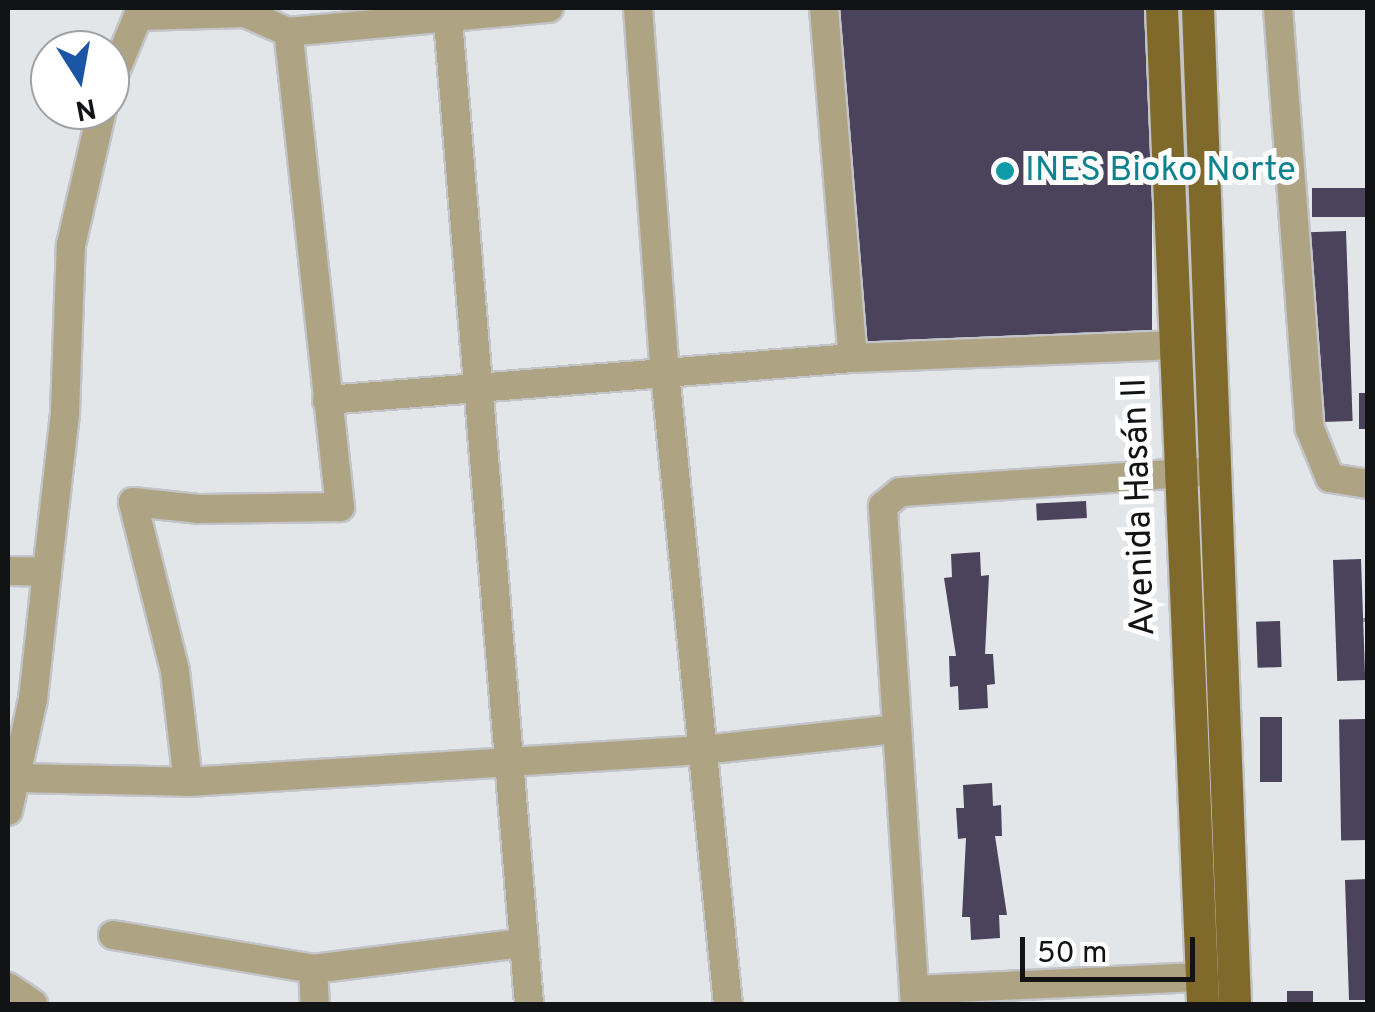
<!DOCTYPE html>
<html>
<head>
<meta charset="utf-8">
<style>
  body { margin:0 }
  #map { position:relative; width:1375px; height:1012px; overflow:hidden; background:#e3e6e9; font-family:Overpass,sans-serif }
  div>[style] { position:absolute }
  .building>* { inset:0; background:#4a435b; transform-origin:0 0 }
  .path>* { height:4px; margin-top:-2px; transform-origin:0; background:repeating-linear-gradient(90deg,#8c8f91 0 2.5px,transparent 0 10.5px) }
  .roads { filter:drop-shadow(2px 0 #c2c4c7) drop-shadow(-2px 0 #c2c4c7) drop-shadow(0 2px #c2c4c7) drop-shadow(0 -2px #c2c4c7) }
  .minor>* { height:28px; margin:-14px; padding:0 14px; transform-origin:14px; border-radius:14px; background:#aea383 }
  .major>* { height:32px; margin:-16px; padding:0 16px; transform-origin:16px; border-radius:16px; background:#7f6a2b }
  .dots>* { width:28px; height:28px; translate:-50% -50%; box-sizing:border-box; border:5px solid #fff; border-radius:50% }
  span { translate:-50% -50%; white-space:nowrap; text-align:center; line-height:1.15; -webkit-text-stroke:10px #fff; paint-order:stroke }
  .culture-label { font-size:35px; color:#0d838f }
  .left { translate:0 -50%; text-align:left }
  .street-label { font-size:35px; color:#121314 }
  .frame { position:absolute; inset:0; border:10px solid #121314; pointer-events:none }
  .north { position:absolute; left:30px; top:30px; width:100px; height:100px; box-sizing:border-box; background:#fff; border:2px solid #a0a1a1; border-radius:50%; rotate:169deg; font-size:28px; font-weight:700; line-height:40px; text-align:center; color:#121314 }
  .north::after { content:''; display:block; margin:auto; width:35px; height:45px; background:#1a55a6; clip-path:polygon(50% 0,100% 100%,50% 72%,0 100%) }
  .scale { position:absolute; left:1020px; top:937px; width:175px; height:45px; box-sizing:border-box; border:5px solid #121314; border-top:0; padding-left:12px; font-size:30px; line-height:35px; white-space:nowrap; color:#121314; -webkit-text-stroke:8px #fff; paint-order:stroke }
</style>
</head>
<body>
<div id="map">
  <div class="building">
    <div style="left:840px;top:8px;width:312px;height:334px"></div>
    <div style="left:1368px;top:188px;width:29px;height:56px;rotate:90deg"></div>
    <div style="left:1346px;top:231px;width:190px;height:38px;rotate:88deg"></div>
    <div style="left:1359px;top:393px;width:9px;height:36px"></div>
    <div style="left:1086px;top:501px;width:17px;height:50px;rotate:87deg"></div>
    <div style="clip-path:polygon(980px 552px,981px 576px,989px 575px,985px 654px,993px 654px,995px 684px,987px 685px,988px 708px,959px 710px,958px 686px,950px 687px,949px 656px,956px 656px,944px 578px,952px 577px,951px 554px)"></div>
    <div style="left:1361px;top:559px;width:121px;height:28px;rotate:88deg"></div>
    <div style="left:1280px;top:621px;width:46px;height:24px;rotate:88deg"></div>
    <div style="left:1260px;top:717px;width:22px;height:65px"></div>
    <div style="left:1366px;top:719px;width:121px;height:27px;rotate:89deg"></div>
    <div style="clip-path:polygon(992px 783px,993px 806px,1001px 805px,1002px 836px,995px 836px,1007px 915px,999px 915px,1000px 938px,971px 940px,970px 917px,962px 917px,966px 838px,958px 839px,956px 808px,964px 808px,963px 785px)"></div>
    <div style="clip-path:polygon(1368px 879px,1368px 1000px,1349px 1000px,1345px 880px)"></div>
    <div style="left:1313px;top:991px;width:13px;height:26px;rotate:90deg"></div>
  </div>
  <div class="path">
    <div style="left:1363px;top:620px;width:5px"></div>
  </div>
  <div class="roads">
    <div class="minor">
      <div style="left:447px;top:8px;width:999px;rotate:85.29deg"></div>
      <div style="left:638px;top:8px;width:366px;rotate:85.8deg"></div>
      <div style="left:665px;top:373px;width:634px;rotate:84.3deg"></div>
      <div style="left:824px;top:8px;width:351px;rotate:85.3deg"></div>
      <div style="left:1278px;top:8px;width:422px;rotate:85.7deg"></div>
      <div style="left:1310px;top:429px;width:53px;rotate:67.8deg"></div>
      <div style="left:1330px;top:478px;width:38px;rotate:9deg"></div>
      <div style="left:110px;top:84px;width:74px;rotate:-67.6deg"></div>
      <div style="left:138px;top:16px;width:107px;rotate:-1.6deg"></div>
      <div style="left:245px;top:13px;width:47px;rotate:23.8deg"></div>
      <div style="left:288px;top:32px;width:262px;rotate:-5.3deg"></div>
      <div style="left:327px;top:400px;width:528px;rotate:-4.57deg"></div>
      <div style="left:853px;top:358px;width:323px;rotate:-2.3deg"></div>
      <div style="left:8px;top:571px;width:39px;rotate:1deg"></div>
      <div style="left:18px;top:778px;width:170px;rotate:1.3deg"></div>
      <div style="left:188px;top:782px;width:516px;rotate:-3.56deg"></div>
      <div style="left:703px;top:750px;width:195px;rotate:-6.2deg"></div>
      <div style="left:188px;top:782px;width:112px;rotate:-96.7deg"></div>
      <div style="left:175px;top:671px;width:174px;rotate:-104deg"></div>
      <div style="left:133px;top:502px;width:65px;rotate:6.1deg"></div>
      <div style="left:198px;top:509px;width:142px;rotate:-0.8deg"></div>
      <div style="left:340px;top:507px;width:478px;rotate:-96.2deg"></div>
      <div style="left:8px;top:811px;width:115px;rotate:-77.4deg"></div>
      <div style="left:33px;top:699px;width:128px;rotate:-83.7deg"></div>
      <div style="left:47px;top:572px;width:160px;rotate:-83.5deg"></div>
      <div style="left:65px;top:413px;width:168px;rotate:-88deg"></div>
      <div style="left:71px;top:245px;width:139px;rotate:-77.1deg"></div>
      <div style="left:113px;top:935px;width:203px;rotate:9.6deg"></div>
      <div style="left:313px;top:969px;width:212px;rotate:-7.1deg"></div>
      <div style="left:313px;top:969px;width:35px;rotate:87deg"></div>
      <div style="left:8px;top:987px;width:30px;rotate:34deg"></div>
      <div style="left:914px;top:990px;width:288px;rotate:-2.6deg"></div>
      <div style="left:915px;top:1004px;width:499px;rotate:-93.7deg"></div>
      <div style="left:883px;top:506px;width:22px;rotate:-39deg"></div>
      <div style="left:900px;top:492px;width:302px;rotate:-3.8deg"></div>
    </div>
    <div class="major">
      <div style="left:1162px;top:8px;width:997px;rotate:87.64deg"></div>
      <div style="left:1198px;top:8px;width:997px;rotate:87.87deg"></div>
    </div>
  </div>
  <div class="dots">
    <div style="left:1005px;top:171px;background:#0f9aa8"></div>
  </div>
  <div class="culture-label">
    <span class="left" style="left:1025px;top:171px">INES Bioko Norte</span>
  </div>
  <div class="street-label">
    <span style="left:1140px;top:507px;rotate:-92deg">Avenida Hasán II</span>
  </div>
  <div class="frame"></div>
  <div class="north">N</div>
  <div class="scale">50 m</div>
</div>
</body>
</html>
